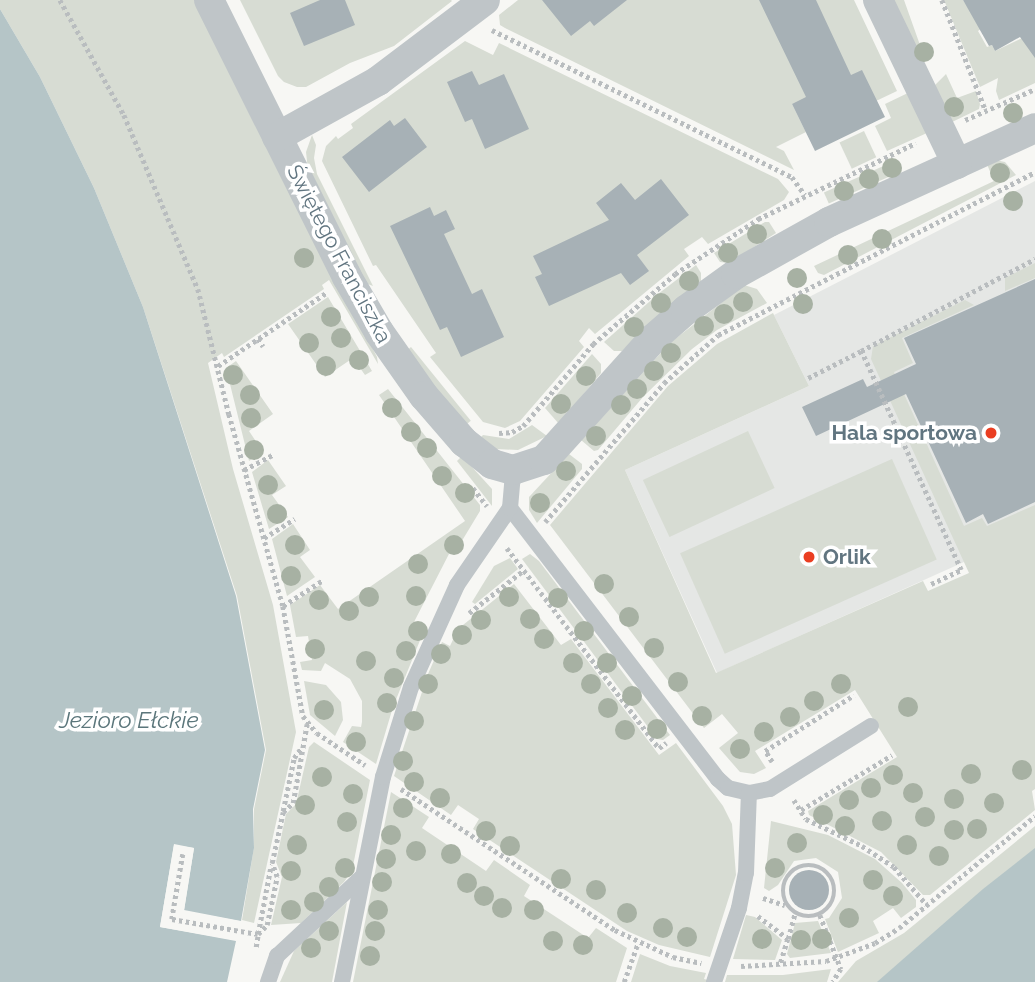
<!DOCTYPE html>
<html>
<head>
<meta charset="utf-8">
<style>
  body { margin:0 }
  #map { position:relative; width:1035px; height:982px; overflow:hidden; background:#f7f7f4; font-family:Raleway,sans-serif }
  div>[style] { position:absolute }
  .built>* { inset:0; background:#e5e7e5 }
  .green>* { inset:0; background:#d7dcd3; transform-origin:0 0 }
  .water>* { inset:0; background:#b5c5c7 }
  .pier>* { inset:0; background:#f7f7f4 }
  .building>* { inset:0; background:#a7b1b6 }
  .round { border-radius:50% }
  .path>* { height:4.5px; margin-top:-2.25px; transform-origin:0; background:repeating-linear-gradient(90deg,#b9bdbf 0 3.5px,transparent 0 7px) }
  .path>.ring { margin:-2.25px; padding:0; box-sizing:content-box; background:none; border:4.5px solid #b9bdbf; border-radius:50% }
  .service>* { height:16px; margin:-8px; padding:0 8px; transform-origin:8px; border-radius:8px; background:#bfc5c8 }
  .minor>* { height:30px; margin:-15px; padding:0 15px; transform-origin:15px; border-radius:15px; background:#bfc5c8 }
  .trees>* { width:20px; height:20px; margin:-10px; border-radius:50%; background:#a7b1a3 }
  .dots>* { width:19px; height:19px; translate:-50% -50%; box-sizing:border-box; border:4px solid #fff; border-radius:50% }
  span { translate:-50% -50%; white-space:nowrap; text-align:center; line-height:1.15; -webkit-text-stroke:7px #fff; paint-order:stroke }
  .street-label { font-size:21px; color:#617580 }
  .poi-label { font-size:21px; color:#617580; font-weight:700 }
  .right { translate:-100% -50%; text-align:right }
  .left { translate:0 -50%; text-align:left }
  .water-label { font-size:23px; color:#5b767b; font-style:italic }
</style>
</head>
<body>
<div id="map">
  <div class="built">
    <div style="clip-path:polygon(1035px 181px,1035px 530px,717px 673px,625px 470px,809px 386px,774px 315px)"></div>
  </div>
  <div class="green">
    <div style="clip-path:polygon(0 0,194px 0,377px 357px,378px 364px,329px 280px,322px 285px,324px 289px,224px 357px,222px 353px,208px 363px,233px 469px,273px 605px,296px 732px,254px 923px,242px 920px,254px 847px,254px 809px,266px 750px,237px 596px,143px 307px,94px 188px,40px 77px,0 9px)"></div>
    <div style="clip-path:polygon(240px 0,451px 0,452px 1px,394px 46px,350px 63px,306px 87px,297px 87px,284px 82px,278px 76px)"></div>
    <div style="clip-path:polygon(518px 0,854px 0,897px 91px,876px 101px,792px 104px,806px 132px,776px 147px,784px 151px,794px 170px,505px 28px,500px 25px,499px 15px)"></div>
    <div style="clip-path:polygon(890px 0,904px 0,920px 45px,933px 48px,931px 55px,919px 53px)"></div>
    <div style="clip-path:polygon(944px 0,963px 0,982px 28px,978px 31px,987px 47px,992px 45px,995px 51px,1035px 32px,1035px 83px,999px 100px,996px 91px,998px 78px,980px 87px)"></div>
    <div style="clip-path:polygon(465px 41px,493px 55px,499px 43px,778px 179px,789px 192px,784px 200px,708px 244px,702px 237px,684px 249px,689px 256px,595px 334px,589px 328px,579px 341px,584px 347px,520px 421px,505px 428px,483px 422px,430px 357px,436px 353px,376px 265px,373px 266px,322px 161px,326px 146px,336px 136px,338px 139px,353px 128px,351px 124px)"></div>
    <div style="clip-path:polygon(946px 74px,957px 98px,976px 91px,980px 104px,979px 109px,950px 123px,935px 85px)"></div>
    <div style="clip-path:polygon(910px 92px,927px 133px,887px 151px,875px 126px,891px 118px,885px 104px)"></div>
    <div style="left:864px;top:131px;width:29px;height:27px;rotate:65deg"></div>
    <div style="clip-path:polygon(312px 135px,316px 145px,314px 158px,317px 174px,373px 286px,365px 283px,308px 170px,306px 152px)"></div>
    <div style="left:897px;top:160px;width:12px;height:80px;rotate:66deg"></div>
    <div style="clip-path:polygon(995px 160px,1005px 162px,1016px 175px,824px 275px,818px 273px,814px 266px,994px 181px,986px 162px)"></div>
    <div style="clip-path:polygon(765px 222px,769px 222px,776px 233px,729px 263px,720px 262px,714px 253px)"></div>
    <div style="clip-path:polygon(1035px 263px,1035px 278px,1005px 291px,1005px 278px)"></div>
    <div style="clip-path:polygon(696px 265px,701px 273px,701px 282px,622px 351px,614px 351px,604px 342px,658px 294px)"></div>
    <div style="clip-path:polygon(744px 285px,757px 289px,767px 303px,717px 330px,692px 349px,643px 397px,598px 450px,594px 451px,581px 440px,670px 343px)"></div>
    <div style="clip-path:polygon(328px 297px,372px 371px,365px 375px,353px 358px,325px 377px,288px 324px)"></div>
    <div style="clip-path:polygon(965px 300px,974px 305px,902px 338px,913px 363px,894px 372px,964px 526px,982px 518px,987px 526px,1035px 505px,1035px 789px,1032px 791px,1035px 810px,930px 895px,923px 895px,881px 852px,809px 815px,808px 811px,897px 757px,855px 690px,755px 751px,766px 768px,754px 774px,740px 772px,719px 748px,738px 733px,722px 714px,704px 728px,550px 525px,668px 386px,717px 344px,773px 313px,809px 386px,625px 470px,716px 673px,923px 581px,928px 591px,969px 573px,871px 359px,873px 346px)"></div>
    <div style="left:411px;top:347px;width:95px;height:7px;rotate:51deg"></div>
    <div style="clip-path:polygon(592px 354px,601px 364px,601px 373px,559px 424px,545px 408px)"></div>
    <div style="clip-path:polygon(236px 361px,273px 414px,249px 431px,263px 452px,249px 461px,226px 368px)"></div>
    <div style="clip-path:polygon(388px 389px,480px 505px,480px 511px,454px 554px,450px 552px,414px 622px,425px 628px,393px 707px,376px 764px,343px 742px,352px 726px,361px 727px,362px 722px,362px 701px,350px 679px,325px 663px,321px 671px,302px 670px,300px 662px,312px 660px,308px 636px,296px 637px,290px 605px,320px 585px,338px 609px,465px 521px,379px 395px)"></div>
    <div style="clip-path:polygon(532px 425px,547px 436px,518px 450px,496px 449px,480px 438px,483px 435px,509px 439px)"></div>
    <div style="left:748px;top:431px;width:63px;height:116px;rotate:65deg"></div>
    <div style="clip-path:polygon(569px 454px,582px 464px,582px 469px,537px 523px,529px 510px,529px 497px)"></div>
    <div style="clip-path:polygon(462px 456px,492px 489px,492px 506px,457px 461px)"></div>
    <div style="left:892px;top:459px;width:110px;height:232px;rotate:66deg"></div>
    <div style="clip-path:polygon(268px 460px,286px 486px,272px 495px,288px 517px,269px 529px,252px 472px)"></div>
    <div style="clip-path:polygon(293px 524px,310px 550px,300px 557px,315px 577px,287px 596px,272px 539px)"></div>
    <div style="clip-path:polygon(530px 554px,539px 561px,670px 735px,663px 740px,657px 739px,522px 559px)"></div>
    <div style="clip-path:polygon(510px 558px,518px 569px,475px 604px,472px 602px,494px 566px)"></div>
    <div style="clip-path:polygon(514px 584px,561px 645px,571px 639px,659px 755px,676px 743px,723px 806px,732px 824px,736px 875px,710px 957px,659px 945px,627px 931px,473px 829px,479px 819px,458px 805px,451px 815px,394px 776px,428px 674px,442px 642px,450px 646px,458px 629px)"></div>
    <div style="clip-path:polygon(304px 681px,326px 685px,341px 702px,343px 720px,335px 736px,310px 715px)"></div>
    <div style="clip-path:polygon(314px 742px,370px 780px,352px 871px,344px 882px,301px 923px,271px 925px,282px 877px,276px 862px,286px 814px,296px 804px,309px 747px)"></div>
    <div style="clip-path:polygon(391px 792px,429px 817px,422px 828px,486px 871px,494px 860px,530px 885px,524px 896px,588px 938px,596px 928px,627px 948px,616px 982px,353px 982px)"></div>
    <div style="clip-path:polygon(771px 821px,828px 835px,875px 859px,902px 883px,916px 900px,916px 907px,901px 918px,893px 908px,873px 921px,879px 933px,838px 952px,825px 919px,829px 918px,842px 898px,838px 872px,816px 858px,794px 861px,778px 885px,769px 891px,764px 888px)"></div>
    <div style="clip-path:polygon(1035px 826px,1035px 982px,838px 982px,856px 961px,904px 933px)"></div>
    <div style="clip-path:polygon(347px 902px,332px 982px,280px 982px,294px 951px)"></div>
    <div style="clip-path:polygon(746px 915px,755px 917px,782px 940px,775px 960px,733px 959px)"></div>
    <div style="clip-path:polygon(818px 921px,831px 953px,790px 958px,787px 954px,795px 923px)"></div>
    <div style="clip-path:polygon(640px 954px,670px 966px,706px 973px,704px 979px,715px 982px,631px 982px)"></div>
    <div style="clip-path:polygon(831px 969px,827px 982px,725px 982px,727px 975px,783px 975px)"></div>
  </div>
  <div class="water">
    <div style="clip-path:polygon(0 9px,40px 77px,94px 188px,143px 307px,236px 596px,265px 750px,253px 809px,254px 848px,241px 921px,184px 910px,194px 848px,174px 844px,160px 927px,236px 941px,227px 982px,0 982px)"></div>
    <div style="clip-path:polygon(1035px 848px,1035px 982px,877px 982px,983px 889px)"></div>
  </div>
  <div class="pier">
    <div style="clip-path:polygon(174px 845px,194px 848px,184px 911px,245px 922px,241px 924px,181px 913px,190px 850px,177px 848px,164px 924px,237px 938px,240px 941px,160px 927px)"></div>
  </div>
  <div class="building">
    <div style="clip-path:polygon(320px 0,345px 0,355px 25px,304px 46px,290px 13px)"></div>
    <div style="clip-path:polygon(542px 0,627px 0,594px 26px,590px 21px,571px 36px)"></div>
    <div style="clip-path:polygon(759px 0,816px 0,851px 75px,862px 70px,885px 117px,815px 151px,792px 104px,806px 97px)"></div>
    <div style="clip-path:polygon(963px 0,1035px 0,1035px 58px,1020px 37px,995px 51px,992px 45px,989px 46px)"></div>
    <div style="clip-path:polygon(472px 71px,479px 85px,504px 74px,529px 129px,485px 149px,472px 119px,465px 122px,447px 82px)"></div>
    <div style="clip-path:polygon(405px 118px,427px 147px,369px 192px,342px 157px,390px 120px,394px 126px)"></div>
    <div style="clip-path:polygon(661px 179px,689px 215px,637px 255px,649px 271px,630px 285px,621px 273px,549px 306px,535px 277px,542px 274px,533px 256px,609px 220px,596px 203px,621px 183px,635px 200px)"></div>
    <div style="clip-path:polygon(430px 207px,434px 216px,446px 210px,455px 229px,444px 234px,472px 294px,482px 289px,504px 337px,461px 357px,447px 327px,440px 330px,390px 226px)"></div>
    <div style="clip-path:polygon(1035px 279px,1035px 502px,988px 524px,983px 514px,966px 523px,906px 394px,816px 436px,802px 407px,863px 379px,867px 387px,916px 364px,904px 338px)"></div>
    <div class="round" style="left:789px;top:870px;width:40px;height:40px"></div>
  </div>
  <div class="path">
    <div style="left:60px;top:0;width:132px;rotate:60.9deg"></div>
    <div style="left:124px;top:115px;width:189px;rotate:67deg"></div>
    <div style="left:198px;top:289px;width:129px;rotate:76.1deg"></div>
    <div style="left:229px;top:414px;width:199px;rotate:74.3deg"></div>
    <div style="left:283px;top:606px;width:112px;rotate:79.7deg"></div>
    <div style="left:303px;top:716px;width:22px;rotate:51deg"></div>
    <div style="left:317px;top:733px;width:58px;rotate:33.7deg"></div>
    <div style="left:942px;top:0;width:119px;rotate:68.4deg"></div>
    <div style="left:492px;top:30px;width:334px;rotate:26.1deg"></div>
    <div style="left:792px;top:177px;width:22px;rotate:54deg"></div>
    <div style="left:965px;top:120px;width:77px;rotate:-23.9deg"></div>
    <div style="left:258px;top:339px;width:9px;rotate:54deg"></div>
    <div style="left:218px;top:366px;width:130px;rotate:-34.1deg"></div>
    <div style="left:808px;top:378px;width:59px;rotate:-27deg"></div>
    <div style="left:499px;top:433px;width:13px;rotate:-4deg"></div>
    <div style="left:512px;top:432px;width:13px;rotate:-29deg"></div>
    <div style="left:523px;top:426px;width:108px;rotate:-49.5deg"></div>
    <div style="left:593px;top:344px;width:108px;rotate:-40.5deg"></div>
    <div style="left:675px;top:274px;width:100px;rotate:-33.5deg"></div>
    <div style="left:758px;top:219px;width:175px;rotate:-25.7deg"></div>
    <div style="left:244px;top:470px;width:32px;rotate:-28deg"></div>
    <div style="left:473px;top:488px;width:23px;rotate:52deg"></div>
    <div style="left:545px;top:522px;width:183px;rotate:-49.4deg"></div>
    <div style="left:664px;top:383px;width:72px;rotate:-41.6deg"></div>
    <div style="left:718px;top:335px;width:356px;rotate:-27.2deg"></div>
    <div style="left:264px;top:538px;width:36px;rotate:-32deg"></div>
    <div style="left:507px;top:548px;width:251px;rotate:52.8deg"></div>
    <div style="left:659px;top:748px;width:9px;rotate:-36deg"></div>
    <div style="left:931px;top:584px;width:33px;rotate:-25deg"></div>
    <div style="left:961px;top:570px;width:241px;rotate:-114.5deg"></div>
    <div style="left:861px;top:351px;width:197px;rotate:-27.9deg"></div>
    <div style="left:283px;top:606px;width:48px;rotate:-33deg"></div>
    <div style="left:469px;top:613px;width:70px;rotate:-38deg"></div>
    <div style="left:772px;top:762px;width:13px;rotate:-122deg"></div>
    <div style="left:765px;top:751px;width:105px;rotate:-32.2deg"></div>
    <div style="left:401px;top:789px;width:256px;rotate:33.4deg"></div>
    <div style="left:615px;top:930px;width:64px;rotate:25deg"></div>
    <div style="left:673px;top:957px;width:29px;rotate:12deg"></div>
    <div style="left:794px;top:800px;width:22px;rotate:58deg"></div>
    <div style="left:806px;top:819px;width:62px;rotate:25.7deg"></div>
    <div style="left:862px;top:846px;width:38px;rotate:33deg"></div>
    <div style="left:894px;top:867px;width:50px;rotate:49deg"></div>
    <div style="left:801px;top:810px;width:106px;rotate:-31.1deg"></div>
    <div style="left:283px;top:811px;width:54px;rotate:-78.3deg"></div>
    <div style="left:294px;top:758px;width:12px;rotate:-55deg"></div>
    <div style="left:183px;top:854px;width:66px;rotate:99.6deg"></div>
    <div style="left:172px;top:919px;width:87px;rotate:9.9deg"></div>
    <div style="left:258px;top:934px;width:70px;rotate:-79.3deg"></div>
    <div class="ring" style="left:783px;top:865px;width:47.5px;height:47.5px"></div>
    <div style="left:763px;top:898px;width:23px;rotate:18deg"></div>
    <div style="left:820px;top:915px;width:58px;rotate:68.7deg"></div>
    <div style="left:841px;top:969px;width:15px;rotate:122deg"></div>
    <div style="left:758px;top:916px;width:38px;rotate:37deg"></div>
    <div style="left:788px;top:939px;width:28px;rotate:107deg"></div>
    <div style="left:788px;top:939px;width:28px;rotate:-75deg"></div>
    <div style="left:256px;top:947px;width:13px;rotate:-81deg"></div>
    <div style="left:258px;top:934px;width:13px;rotate:-45deg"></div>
    <div style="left:267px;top:925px;width:49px;rotate:-78.2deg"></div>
    <div style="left:277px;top:877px;width:15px;rotate:-110deg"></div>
    <div style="left:272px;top:863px;width:52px;rotate:-77.8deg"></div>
    <div style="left:283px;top:812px;width:13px;rotate:-42deg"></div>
    <div style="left:293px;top:803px;width:80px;rotate:-80deg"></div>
    <div style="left:741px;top:966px;width:85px;rotate:-3.4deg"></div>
    <div style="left:826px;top:961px;width:52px;rotate:-20.2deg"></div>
    <div style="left:875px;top:943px;width:28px;rotate:-32deg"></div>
    <div style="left:899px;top:928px;width:176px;rotate:-39.5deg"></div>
    <div style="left:624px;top:982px;width:41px;rotate:-70.3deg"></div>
  </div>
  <div class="service">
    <div style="left:510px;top:508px;width:342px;rotate:52.5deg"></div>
    <div style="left:718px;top:779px;width:13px;rotate:42deg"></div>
    <div style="left:728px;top:788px;width:22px;rotate:13deg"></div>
    <div style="left:749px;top:793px;width:21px;rotate:-11deg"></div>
    <div style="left:770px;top:789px;width:119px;rotate:-32deg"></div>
    <div style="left:268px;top:982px;width:28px;rotate:-71deg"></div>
    <div style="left:277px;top:956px;width:115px;rotate:-42.9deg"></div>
    <div style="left:342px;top:982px;width:209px;rotate:-78.7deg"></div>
    <div style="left:383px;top:777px;width:94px;rotate:-72.7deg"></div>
    <div style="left:411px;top:687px;width:112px;rotate:-65.7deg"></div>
    <div style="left:457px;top:585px;width:93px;rotate:-55.5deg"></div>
    <div style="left:510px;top:508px;width:38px;rotate:-85deg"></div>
    <div style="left:714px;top:982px;width:78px;rotate:-71.3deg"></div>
    <div style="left:739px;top:908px;width:36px;rotate:-79deg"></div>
    <div style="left:746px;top:873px;width:80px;rotate:-87.9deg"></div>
  </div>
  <div class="minor">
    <div style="left:209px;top:0;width:309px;rotate:63.5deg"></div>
    <div style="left:347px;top:277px;width:64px;rotate:59.8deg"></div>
    <div style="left:379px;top:332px;width:78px;rotate:54.9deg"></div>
    <div style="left:424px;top:396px;width:61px;rotate:49deg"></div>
    <div style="left:464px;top:442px;width:36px;rotate:38deg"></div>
    <div style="left:492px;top:464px;width:22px;rotate:16deg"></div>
    <div style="left:513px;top:470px;width:33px;rotate:-18deg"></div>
    <div style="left:544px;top:460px;width:164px;rotate:-48deg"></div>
    <div style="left:654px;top:338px;width:43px;rotate:-41.2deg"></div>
    <div style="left:686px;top:310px;width:62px;rotate:-35.8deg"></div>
    <div style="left:736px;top:274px;width:107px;rotate:-29.2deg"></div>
    <div style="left:829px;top:222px;width:226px;rotate:-24.5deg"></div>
    <div style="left:878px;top:0;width:182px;rotate:64.3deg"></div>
    <div style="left:277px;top:137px;width:115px;rotate:-29deg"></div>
    <div style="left:378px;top:81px;width:134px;rotate:-37.1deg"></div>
  </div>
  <div class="trees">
    <div style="left:924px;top:52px"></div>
    <div style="left:954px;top:107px"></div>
    <div style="left:1013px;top:113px"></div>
    <div style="left:892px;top:168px"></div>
    <div style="left:1000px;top:173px"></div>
    <div style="left:869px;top:179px"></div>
    <div style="left:844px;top:191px"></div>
    <div style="left:1013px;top:201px"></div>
    <div style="left:757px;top:234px"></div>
    <div style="left:882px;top:239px"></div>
    <div style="left:728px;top:253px"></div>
    <div style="left:848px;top:255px"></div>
    <div style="left:304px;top:258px"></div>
    <div style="left:797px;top:278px"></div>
    <div style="left:689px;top:281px"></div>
    <div style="left:743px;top:302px"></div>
    <div style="left:661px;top:303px"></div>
    <div style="left:803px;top:304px"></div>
    <div style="left:724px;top:314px"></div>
    <div style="left:331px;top:317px"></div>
    <div style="left:704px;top:326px"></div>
    <div style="left:634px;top:327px"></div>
    <div style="left:341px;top:338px"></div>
    <div style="left:309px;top:343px"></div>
    <div style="left:671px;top:353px"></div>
    <div style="left:359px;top:360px"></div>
    <div style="left:326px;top:366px"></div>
    <div style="left:654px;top:371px"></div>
    <div style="left:233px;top:375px"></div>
    <div style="left:586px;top:376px"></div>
    <div style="left:637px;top:389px"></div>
    <div style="left:250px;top:395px"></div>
    <div style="left:561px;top:404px"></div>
    <div style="left:621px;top:405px"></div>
    <div style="left:392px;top:408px"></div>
    <div style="left:251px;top:418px"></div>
    <div style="left:411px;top:432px"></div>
    <div style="left:596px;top:436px"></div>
    <div style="left:427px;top:448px"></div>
    <div style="left:254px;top:450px"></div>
    <div style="left:566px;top:471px"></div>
    <div style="left:442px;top:476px"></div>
    <div style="left:268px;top:485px"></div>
    <div style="left:465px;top:493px"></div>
    <div style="left:540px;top:503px"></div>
    <div style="left:277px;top:514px"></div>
    <div style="left:295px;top:545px"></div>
    <div style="left:454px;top:545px"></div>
    <div style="left:418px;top:564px"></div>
    <div style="left:291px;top:576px"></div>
    <div style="left:604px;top:584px"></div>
    <div style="left:416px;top:596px"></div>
    <div style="left:369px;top:597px"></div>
    <div style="left:509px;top:597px"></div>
    <div style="left:558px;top:598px"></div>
    <div style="left:319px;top:600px"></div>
    <div style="left:349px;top:611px"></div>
    <div style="left:629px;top:617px"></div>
    <div style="left:530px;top:619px"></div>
    <div style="left:481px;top:620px"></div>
    <div style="left:418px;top:631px"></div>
    <div style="left:584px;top:631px"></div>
    <div style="left:462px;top:635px"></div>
    <div style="left:544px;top:639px"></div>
    <div style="left:654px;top:648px"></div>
    <div style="left:315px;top:649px"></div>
    <div style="left:406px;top:651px"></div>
    <div style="left:441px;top:654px"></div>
    <div style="left:366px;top:661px"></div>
    <div style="left:573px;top:663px"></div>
    <div style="left:607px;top:663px"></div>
    <div style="left:394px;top:678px"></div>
    <div style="left:678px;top:682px"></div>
    <div style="left:428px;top:684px"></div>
    <div style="left:591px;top:684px"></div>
    <div style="left:841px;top:684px"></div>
    <div style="left:632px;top:696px"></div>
    <div style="left:814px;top:701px"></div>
    <div style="left:387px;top:703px"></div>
    <div style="left:908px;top:707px"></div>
    <div style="left:608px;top:708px"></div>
    <div style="left:324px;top:710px"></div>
    <div style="left:702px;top:716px"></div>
    <div style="left:790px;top:717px"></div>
    <div style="left:414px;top:721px"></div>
    <div style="left:657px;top:729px"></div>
    <div style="left:625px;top:730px"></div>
    <div style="left:764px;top:732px"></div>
    <div style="left:356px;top:742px"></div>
    <div style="left:740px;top:749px"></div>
    <div style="left:403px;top:761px"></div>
    <div style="left:1022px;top:770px"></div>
    <div style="left:971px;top:774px"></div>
    <div style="left:893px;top:775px"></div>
    <div style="left:322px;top:777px"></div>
    <div style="left:414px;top:782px"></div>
    <div style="left:871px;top:788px"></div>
    <div style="left:913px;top:793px"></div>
    <div style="left:353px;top:794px"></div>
    <div style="left:440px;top:798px"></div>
    <div style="left:954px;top:799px"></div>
    <div style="left:849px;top:800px"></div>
    <div style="left:994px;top:803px"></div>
    <div style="left:305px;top:805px"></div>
    <div style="left:403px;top:808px"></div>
    <div style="left:823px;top:815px"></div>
    <div style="left:925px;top:817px"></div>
    <div style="left:882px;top:821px"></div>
    <div style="left:347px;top:822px"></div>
    <div style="left:845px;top:826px"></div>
    <div style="left:977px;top:829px"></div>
    <div style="left:954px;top:830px"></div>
    <div style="left:486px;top:831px"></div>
    <div style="left:391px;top:835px"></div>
    <div style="left:797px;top:843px"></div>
    <div style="left:297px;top:845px"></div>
    <div style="left:907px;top:845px"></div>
    <div style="left:510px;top:846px"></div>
    <div style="left:416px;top:851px"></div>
    <div style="left:451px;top:854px"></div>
    <div style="left:939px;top:856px"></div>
    <div style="left:386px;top:859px"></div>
    <div style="left:345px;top:868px"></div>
    <div style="left:775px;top:868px"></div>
    <div style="left:291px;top:871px"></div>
    <div style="left:561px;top:879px"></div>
    <div style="left:873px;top:880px"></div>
    <div style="left:382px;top:882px"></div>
    <div style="left:467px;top:883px"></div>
    <div style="left:329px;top:887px"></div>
    <div style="left:596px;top:890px"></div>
    <div style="left:484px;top:896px"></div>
    <div style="left:893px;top:896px"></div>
    <div style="left:314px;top:902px"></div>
    <div style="left:502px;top:908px"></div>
    <div style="left:291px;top:910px"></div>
    <div style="left:378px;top:910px"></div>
    <div style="left:534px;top:910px"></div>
    <div style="left:627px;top:913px"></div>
    <div style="left:849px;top:918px"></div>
    <div style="left:663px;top:928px"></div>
    <div style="left:329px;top:931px"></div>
    <div style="left:375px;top:931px"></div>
    <div style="left:687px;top:937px"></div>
    <div style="left:762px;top:939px"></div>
    <div style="left:822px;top:939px"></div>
    <div style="left:801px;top:940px"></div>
    <div style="left:553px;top:941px"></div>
    <div style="left:583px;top:945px"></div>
    <div style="left:311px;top:948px"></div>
    <div style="left:370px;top:956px"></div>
  </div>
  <div class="dots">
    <div style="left:991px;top:433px;background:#ea3e21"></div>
    <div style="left:809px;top:557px;background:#ea3e21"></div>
  </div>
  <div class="street-label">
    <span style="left:339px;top:254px;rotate:62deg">Świętego Franciszka</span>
  </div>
  <div class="poi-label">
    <span class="right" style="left:977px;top:433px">Hala sportowa</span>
    <span class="left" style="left:823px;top:557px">Orlik</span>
  </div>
  <div class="water-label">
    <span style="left:129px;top:720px">Jezioro Ełckie</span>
  </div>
</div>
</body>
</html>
